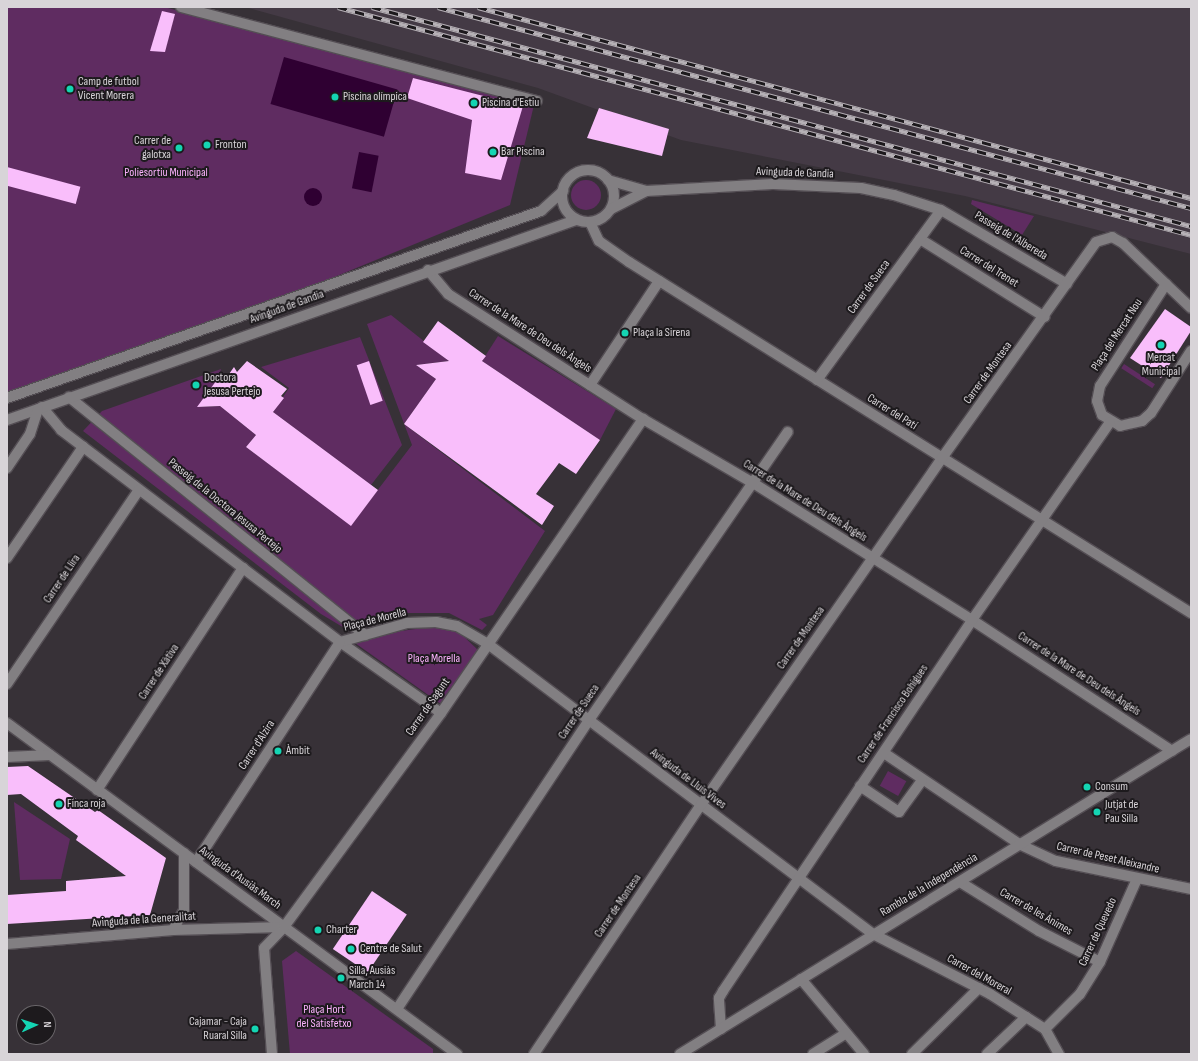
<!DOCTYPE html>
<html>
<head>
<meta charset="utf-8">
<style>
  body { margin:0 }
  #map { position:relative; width:1198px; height:1061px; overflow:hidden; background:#373137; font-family:"Sofia Sans Condensed",sans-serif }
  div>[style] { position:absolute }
  .built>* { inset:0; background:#443a45 }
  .green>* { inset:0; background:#5f2c61; transform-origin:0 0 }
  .round { border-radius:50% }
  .water>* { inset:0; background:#2f0032; transform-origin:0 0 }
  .building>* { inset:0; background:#f9befb; transform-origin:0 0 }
  .roads { filter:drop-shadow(1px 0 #544e54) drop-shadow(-1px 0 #544e54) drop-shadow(0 1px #544e54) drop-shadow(0 -1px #544e54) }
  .minor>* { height:10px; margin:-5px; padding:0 5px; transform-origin:5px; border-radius:5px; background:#827f82 }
  .minor>.ring { margin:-5px; padding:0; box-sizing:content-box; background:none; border:10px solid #827f82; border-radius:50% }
  .rail>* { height:4.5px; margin-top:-2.25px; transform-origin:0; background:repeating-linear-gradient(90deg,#1d1a1d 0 9px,#b6b1b6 0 18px); box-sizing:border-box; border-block:1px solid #b6b1b6 }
  .dots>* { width:11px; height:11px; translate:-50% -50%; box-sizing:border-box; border:2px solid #1d1a1d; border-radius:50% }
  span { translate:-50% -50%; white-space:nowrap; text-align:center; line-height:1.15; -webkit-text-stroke:4px #1d1a1d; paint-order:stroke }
  .poi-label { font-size:12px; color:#d8d4d8 }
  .left { translate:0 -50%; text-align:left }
  .right { translate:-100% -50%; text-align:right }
  .park-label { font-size:12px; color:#fcb3fe }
  .street-label { font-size:12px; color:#d8d4d8 }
  .frame { position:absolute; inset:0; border:8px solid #d8d4d8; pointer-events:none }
  .north { position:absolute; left:16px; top:1005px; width:40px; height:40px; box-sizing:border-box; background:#1d1a1d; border:1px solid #686468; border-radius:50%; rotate:87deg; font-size:11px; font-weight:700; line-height:16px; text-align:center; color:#d8d4d8 }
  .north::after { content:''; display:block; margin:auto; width:14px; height:18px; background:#14d5b3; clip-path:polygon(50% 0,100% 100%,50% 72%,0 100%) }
</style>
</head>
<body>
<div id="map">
  <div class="built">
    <div style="clip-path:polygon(245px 7px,1191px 7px,1191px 254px,965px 196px,681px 140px,538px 88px)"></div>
  </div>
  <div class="green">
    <div style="clip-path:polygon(7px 7px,164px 7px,534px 105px,510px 205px,222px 323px,7px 398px)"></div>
    <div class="round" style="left:571px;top:180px;width:30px;height:30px"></div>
    <div style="clip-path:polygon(972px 200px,1034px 216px,1022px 235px,971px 204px)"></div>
    <div style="clip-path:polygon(391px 315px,449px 361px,416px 365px,436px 379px,404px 424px,545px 531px,493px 615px,479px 619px,487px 625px,482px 630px,449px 613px,394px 613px,346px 629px,321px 614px,83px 431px,102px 411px,221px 369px,219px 377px,198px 407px,220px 406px,256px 435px,246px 447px,351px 525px,412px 445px,367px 324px)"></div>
    <div style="clip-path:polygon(498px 336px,616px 409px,600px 440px,482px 361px)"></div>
    <div style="clip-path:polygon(360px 337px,402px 445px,371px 485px,273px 412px,289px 388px,261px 367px)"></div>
    <div style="left:1124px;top:364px;width:37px;height:5px;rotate:33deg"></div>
    <div style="clip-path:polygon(437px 626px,458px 631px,479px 651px,441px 704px,355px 643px,401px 631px)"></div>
    <div style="left:888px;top:771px;width:21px;height:17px;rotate:29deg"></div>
    <div style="clip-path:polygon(14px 802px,70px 839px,61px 879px,20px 880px)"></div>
    <div style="clip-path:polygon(296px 951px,433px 1049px,433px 1054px,290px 1054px,282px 961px)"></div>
  </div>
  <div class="water">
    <div style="left:284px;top:57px;width:118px;height:49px;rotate:16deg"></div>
    <div style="left:359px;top:152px;width:20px;height:37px;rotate:11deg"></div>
    <div class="round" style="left:304px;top:188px;width:18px;height:18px"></div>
  </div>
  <div class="building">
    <div style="clip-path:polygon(162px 11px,175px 14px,165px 52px,150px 51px)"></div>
    <div style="clip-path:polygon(413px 78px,523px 106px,501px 180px,465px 173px,472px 120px,407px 98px)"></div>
    <div style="clip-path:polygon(599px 108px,669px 129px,662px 156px,587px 138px)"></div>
    <div style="left:7px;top:167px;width:76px;height:18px;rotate:15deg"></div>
    <div style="clip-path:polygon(1165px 309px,1191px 327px,1191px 331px,1161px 378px,1130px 358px)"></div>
    <div style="clip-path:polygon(438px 321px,486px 356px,482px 361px,600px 440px,576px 474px,559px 463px,536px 494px,554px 506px,542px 525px,404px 424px,436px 379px,416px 365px,449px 361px,423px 342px)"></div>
    <div style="clip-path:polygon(247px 361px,287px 389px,281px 396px,284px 398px,273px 412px,378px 490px,351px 526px,246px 447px,256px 435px,220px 406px,197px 407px,219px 377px,224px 381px,234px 367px,237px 372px)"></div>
    <div style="left:369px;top:361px;width:42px;height:13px;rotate:71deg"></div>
    <div style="clip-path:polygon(28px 766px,95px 812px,98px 810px,166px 858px,150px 915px,7px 924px,7px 895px,66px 891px,66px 881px,126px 876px,76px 840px,78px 836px,21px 794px,7px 795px,7px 767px)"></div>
    <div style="left:372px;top:891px;width:42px;height:70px;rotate:34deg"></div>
  </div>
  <div class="roads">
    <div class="minor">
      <div style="left:181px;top:7px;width:368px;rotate:14.8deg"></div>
      <div class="ring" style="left:562px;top:170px;width:42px;height:42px"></div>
      <div style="left:608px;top:180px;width:40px;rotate:16deg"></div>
      <div style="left:646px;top:191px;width:127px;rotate:-3.2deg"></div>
      <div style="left:773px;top:184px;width:88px;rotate:2.6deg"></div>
      <div style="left:861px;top:188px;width:34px;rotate:12deg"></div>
      <div style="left:894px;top:195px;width:49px;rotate:17.7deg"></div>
      <div style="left:941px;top:210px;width:146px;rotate:30.4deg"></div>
      <div style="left:611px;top:209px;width:39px;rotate:-27deg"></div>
      <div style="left:590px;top:222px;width:21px;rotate:65deg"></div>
      <div style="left:599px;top:241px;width:37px;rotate:35deg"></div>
      <div style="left:629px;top:262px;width:663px;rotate:31.99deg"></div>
      <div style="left:920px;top:239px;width:147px;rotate:32deg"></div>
      <div style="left:428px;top:270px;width:31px;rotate:50deg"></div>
      <div style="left:448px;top:294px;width:232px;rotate:32.7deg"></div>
      <div style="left:643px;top:419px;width:127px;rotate:30.2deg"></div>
      <div style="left:753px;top:483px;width:258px;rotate:32deg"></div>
      <div style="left:972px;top:620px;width:239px;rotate:33.2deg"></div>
      <div style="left:1166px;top:284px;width:121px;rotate:122.9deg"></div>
      <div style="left:1100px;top:386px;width:15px;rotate:101deg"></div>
      <div style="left:1097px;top:401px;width:15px;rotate:70deg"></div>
      <div style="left:1102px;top:415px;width:21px;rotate:31deg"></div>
      <div style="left:1120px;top:426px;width:23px;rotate:-13deg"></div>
      <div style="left:1142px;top:421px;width:12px;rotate:-42deg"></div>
      <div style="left:1151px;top:413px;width:74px;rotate:-57.2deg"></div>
      <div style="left:817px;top:380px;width:210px;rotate:-53.9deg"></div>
      <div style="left:590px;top:385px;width:125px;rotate:-56.4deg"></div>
      <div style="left:69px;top:397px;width:380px;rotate:38.8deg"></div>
      <div style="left:7px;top:398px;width:566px;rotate:-19.3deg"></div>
      <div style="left:541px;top:211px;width:30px;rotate:-42deg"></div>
      <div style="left:42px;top:407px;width:30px;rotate:50deg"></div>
      <div style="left:61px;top:430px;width:350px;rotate:37.2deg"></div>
      <div style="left:340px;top:642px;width:123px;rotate:35.1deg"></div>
      <div style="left:7px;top:420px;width:603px;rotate:-19.37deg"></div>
      <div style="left:7px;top:468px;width:41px;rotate:-55.9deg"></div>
      <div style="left:30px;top:434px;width:26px;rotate:-72deg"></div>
      <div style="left:7px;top:558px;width:135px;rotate:-55.6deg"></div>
      <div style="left:340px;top:642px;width:70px;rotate:-15.8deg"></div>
      <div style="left:407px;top:623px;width:29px;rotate:-2deg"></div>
      <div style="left:436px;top:622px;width:21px;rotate:11deg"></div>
      <div style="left:457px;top:626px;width:36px;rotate:30deg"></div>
      <div style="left:488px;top:644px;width:482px;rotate:37deg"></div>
      <div style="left:873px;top:934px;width:131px;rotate:27.1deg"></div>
      <div style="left:990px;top:994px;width:65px;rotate:32.5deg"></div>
      <div style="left:1045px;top:1029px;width:29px;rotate:61deg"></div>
      <div style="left:7px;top:684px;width:235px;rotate:-55.8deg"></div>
      <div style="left:7px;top:723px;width:559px;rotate:36.34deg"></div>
      <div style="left:884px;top:753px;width:165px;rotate:33.9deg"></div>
      <div style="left:1021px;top:845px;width:38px;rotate:25deg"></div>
      <div style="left:1056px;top:861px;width:138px;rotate:11.7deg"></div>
      <div style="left:7px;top:757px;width:43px;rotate:-2.7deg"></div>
      <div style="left:860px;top:786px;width:47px;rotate:33.7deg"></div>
      <div style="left:899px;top:812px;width:39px;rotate:-54deg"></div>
      <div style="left:97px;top:790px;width:266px;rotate:-56.7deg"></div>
      <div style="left:196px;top:862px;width:263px;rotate:-56.8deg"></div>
      <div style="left:960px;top:882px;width:93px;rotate:31.8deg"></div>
      <div style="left:1039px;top:931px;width:68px;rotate:26.9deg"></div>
      <div style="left:173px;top:930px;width:23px;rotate:-61deg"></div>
      <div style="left:184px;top:910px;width:57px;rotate:-90deg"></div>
      <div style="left:7px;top:944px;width:167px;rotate:-4.8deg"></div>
      <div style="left:173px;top:930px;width:111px;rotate:-1.5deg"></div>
      <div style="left:801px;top:979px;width:98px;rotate:50deg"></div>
      <div style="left:397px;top:1009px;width:347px;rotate:-56.4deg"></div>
      <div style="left:589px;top:720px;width:350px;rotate:-55.4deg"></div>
      <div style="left:721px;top:1029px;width:31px;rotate:-94deg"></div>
      <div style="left:719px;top:998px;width:8px;rotate:-60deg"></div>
      <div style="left:723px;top:991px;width:447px;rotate:-56.1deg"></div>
      <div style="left:972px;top:620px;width:241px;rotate:-55.1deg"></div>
      <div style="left:1045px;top:1029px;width:49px;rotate:-45deg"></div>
      <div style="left:1080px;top:994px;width:38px;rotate:-58deg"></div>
      <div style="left:1100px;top:962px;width:91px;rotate:-66deg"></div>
      <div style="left:272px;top:1054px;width:106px;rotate:-94.3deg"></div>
      <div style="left:264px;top:948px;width:29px;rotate:-46deg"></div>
      <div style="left:284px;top:927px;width:265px;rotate:-53.7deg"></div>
      <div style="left:441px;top:713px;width:357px;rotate:-55.5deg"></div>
      <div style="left:534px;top:1054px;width:300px;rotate:-56.2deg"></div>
      <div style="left:701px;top:805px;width:422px;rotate:-55.2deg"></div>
      <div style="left:942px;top:458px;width:265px;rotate:-54.5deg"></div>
      <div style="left:1096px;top:242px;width:17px;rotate:-17deg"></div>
      <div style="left:1112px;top:237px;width:13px;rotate:29deg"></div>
      <div style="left:1123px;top:243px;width:94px;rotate:43.7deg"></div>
      <div style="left:680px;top:1054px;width:600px;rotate:-31.65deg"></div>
      <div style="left:813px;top:1054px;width:39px;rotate:-32deg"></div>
      <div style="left:912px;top:1054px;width:94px;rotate:-44.6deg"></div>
      <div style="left:987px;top:1054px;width:54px;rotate:-43.5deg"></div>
    </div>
  </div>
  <div class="rail">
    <div style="left:338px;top:7px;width:883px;rotate:14.96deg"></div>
    <div style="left:372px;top:7px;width:848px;rotate:14.97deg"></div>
    <div style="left:438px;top:7px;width:779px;rotate:14.95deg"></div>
    <div style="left:478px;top:7px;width:738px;rotate:15deg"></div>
  </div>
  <div class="dots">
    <div style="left:70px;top:89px;background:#14d5b3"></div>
    <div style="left:335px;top:97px;background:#14d5b3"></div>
    <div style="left:474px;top:103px;background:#14d5b3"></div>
    <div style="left:207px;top:145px;background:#14d5b3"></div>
    <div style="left:179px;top:148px;background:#14d5b3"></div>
    <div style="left:493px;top:152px;background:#14d5b3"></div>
    <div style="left:625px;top:333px;background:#14d5b3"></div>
    <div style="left:1161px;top:345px;background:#14d5b3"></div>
    <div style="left:196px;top:385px;background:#14d5b3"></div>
    <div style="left:278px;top:751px;background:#14d5b3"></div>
    <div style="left:1087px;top:787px;background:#14d5b3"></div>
    <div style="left:59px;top:804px;background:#14d5b3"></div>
    <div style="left:1097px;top:812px;background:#14d5b3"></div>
    <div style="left:318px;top:930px;background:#14d5b3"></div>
    <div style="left:351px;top:949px;background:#14d5b3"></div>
    <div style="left:341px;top:978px;background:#14d5b3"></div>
    <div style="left:255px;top:1029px;background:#14d5b3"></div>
  </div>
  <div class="poi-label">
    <span class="left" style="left:78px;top:89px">Camp de futbol<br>Vicent Morera</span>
    <span class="left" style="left:343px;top:97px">Piscina olímpica</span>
    <span class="left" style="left:482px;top:103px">Piscina d'Estiu</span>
    <span class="right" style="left:171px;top:148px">Carrer de<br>galotxa</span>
    <span class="left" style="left:215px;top:145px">Fronton</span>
    <span class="left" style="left:501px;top:152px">Bar Piscina</span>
    <span class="left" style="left:633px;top:333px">Plaça la Sirena</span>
    <span style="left:1161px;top:365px">Mercat<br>Municipal</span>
    <span class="left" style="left:204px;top:385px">Doctora<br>Jesusa Pertejo</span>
    <span class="left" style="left:286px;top:751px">Àmbit</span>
    <span class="left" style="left:1095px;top:787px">Consum</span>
    <span class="left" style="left:67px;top:804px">Finca roja</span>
    <span class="left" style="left:1105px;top:812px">Jutjat de<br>Pau Silla</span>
    <span class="left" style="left:326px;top:930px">Charter</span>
    <span class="left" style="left:360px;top:949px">Centre de Salut</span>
    <span class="left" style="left:349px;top:978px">Silla, Ausiàs<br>March 14</span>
    <span class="right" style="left:247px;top:1029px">Cajamar - Caja<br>Ruaral Silla</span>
  </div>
  <div class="park-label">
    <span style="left:166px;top:173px">Poliesortiu Municipal</span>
    <span style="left:434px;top:659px">Plaça Morella</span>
    <span style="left:324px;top:1017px">Plaça Hort<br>del Satisfetxo</span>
  </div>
  <div class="street-label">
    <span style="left:795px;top:173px;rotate:2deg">Avinguda de Gandia</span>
    <span style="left:1011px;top:236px;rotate:31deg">Passeig de l'Albereda</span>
    <span style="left:989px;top:267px;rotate:32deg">Carrer del Trenet</span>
    <span style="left:869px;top:287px;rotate:-54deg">Carrer de Sueca</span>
    <span style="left:287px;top:307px;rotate:-20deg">Avinguda de Gandia</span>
    <span style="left:530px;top:331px;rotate:33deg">Carrer de la Mare de Deu dels Àngels</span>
    <span style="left:1117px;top:335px;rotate:-57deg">Plaça del Mercat Nou</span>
    <span style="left:988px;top:373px;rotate:-54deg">Carrer de Montesa</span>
    <span style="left:892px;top:412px;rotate:32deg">Carrer del Patí</span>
    <span style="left:805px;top:501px;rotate:32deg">Carrer de la Mare de Deu dels Àngels</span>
    <span style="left:225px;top:506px;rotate:39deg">Passeig de la Doctora Jesusa Pertejo</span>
    <span style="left:62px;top:579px;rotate:-56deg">Carrer de Llíra</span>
    <span style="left:375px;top:620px;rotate:-14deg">Plaça de Morella</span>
    <span style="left:801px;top:638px;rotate:-55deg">Carrer de Montesa</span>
    <span style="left:159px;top:672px;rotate:-57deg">Carrer de Xàtiva</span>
    <span style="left:1079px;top:674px;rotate:33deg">Carrer de la Mare de Deu dels Àngels</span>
    <span style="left:428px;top:707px;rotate:-55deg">Carrer de Sagunt</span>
    <span style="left:579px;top:712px;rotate:-56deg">Carrer de Sueca</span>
    <span style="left:893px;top:714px;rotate:-56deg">Carrer de Francisco Bohigues</span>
    <span style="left:257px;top:745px;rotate:-57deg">Carrer d'Alzira</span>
    <span style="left:688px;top:779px;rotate:37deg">Avinguda de Lluís Vives</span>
    <span style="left:1108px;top:858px;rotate:13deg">Carrer de Peset Aleixandre</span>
    <span style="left:240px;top:878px;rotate:36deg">Avinguda d'Ausiàs March</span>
    <span style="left:929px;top:885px;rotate:-31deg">Rambla de la Independència</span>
    <span style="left:618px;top:906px;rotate:-56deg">Carrer de Montesa</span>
    <span style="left:1036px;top:912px;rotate:30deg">Carrer de les Ànimes</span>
    <span style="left:144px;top:920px;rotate:-4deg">Avinguda de la Generalitat</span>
    <span style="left:1098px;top:932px;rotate:-65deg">Carrer de Quevedo</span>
    <span style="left:979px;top:975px;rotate:29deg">Carrer del Moreral</span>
  </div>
  <div class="frame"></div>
  <div class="north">N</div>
</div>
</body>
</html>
